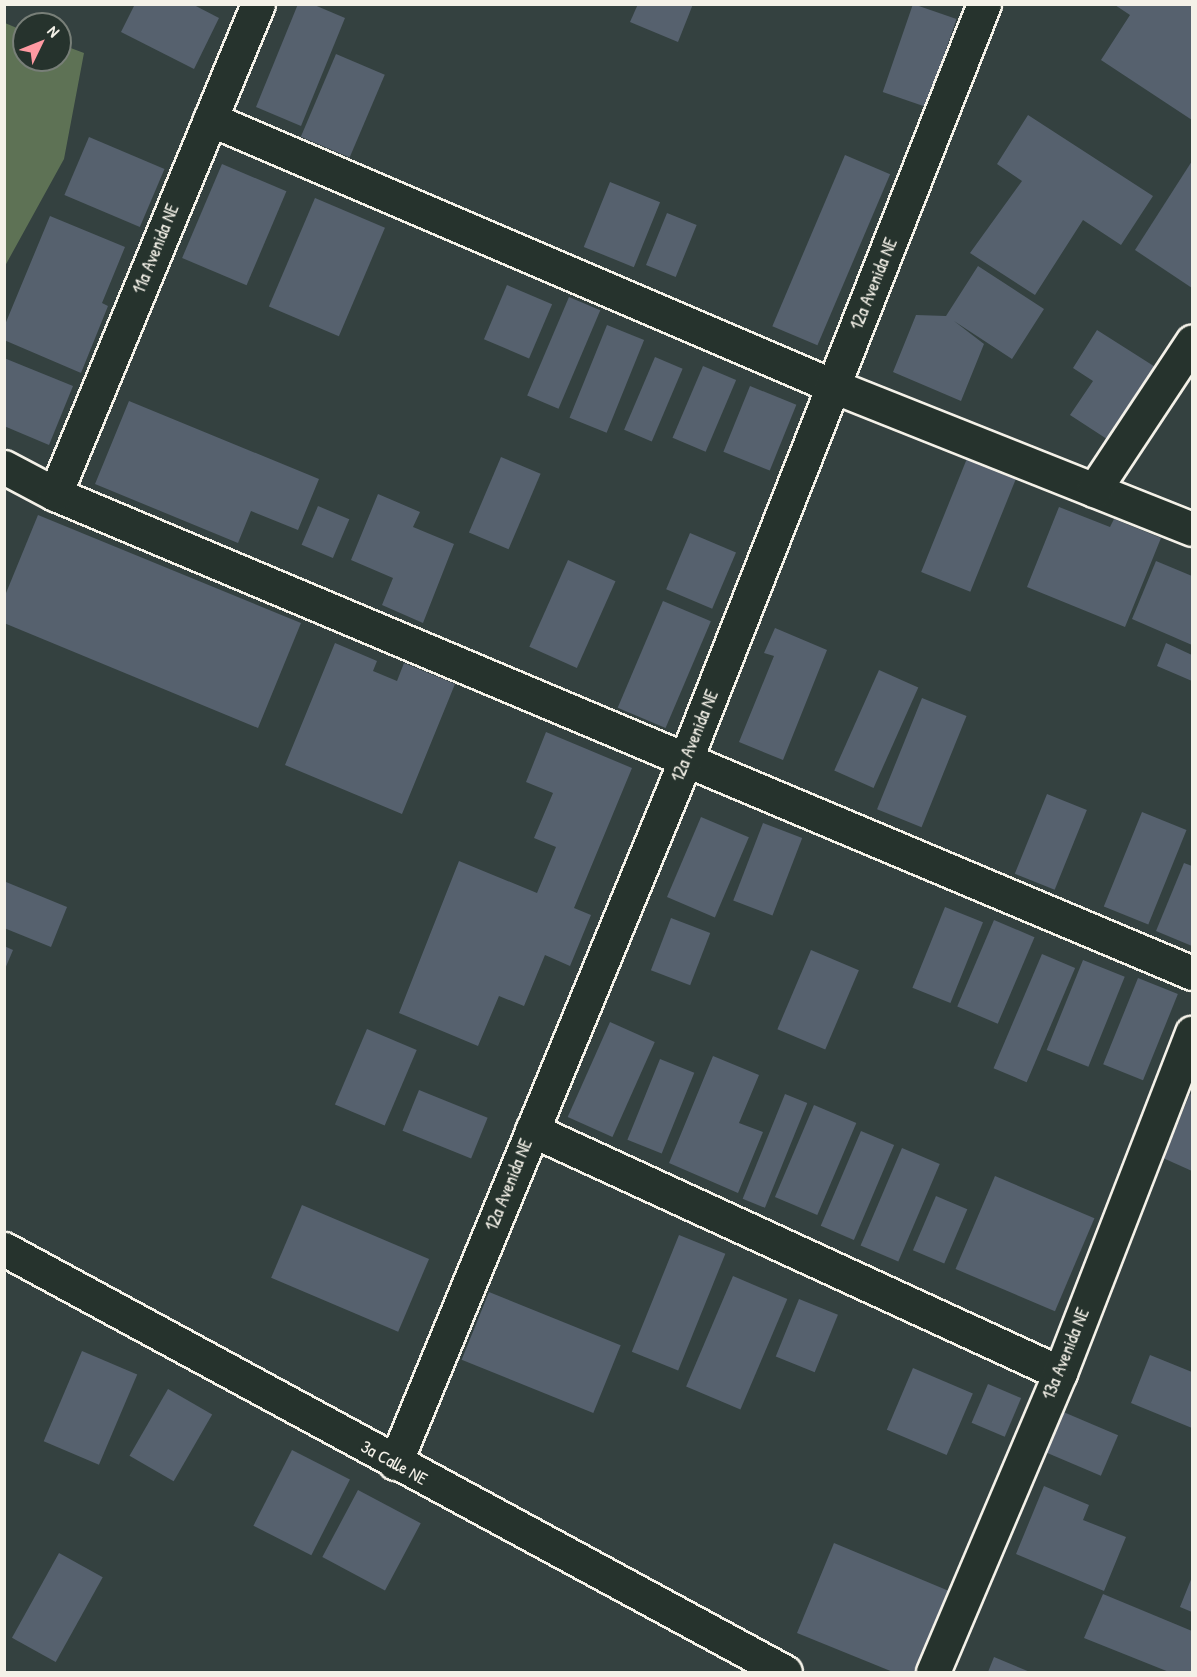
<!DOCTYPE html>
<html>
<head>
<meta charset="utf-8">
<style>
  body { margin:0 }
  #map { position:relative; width:1197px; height:1677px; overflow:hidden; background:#344140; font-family:"Patrick Hand",sans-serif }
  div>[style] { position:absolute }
  .green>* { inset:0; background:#5e7255 }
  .building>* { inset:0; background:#56616e; transform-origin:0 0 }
  .roads { filter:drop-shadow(2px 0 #f4f1e8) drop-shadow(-2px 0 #f4f1e8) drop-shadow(0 2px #f4f1e8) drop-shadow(0 -2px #f4f1e8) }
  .minor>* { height:33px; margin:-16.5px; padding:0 16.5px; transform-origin:16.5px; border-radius:16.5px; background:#26332d }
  span { translate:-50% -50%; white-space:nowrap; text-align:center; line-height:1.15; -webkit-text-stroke:4.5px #26332d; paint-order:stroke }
  .street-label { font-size:18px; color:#f4f1e8 }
  .frame { position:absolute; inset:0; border:6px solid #f4f1e8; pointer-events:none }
  .north { position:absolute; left:12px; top:12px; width:60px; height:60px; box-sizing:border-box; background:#26332d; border:2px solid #787f78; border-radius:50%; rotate:47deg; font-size:16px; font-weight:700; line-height:24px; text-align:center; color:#f4f1e8 }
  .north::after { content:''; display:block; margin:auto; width:21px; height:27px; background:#ff9aa2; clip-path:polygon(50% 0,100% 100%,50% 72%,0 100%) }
</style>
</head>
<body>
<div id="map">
  <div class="green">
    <div style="clip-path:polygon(5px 23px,24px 31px,24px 60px,60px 60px,60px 44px,84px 53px,64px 159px,5px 266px)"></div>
  </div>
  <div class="building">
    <div style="clip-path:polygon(135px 4px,192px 4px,219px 18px,194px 69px,121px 32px)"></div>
    <div style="clip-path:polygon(298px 4px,312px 4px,345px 18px,301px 126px,256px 107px)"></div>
    <div style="clip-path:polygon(638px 4px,693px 4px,678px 42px,630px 22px)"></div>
    <div style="left:913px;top:4px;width:46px;height:93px;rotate:19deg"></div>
    <div style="clip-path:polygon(1115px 5px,1192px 5px,1192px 120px,1101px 60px,1130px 15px)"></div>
    <div style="left:336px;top:54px;width:53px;height:90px;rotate:23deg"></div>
    <div style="clip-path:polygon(1028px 115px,1153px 196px,1121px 245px,1083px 220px,1035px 295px,970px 253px,1022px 181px,997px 164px)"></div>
    <div style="left:89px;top:137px;width:82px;height:63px;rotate:23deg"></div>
    <div style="left:845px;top:155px;width:49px;height:186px;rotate:23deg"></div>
    <div style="clip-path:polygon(1192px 161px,1192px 288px,1135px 250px)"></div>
    <div style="left:222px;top:164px;width:70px;height:102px;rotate:23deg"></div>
    <div style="left:610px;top:182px;width:54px;height:70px;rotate:22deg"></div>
    <div style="left:315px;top:198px;width:76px;height:118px;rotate:23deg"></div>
    <div style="left:667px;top:213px;width:32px;height:56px;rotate:22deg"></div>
    <div style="clip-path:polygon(50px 216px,125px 247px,102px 303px,108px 306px,81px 373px,4px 340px,4px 327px)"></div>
    <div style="clip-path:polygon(978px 266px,1044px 309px,1012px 359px,954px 321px,984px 344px,961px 401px,893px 372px,916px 315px,946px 316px)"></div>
    <div style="left:507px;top:285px;width:49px;height:59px;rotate:23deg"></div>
    <div style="left:569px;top:297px;width:34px;height:107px;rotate:23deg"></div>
    <div style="left:607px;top:325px;width:40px;height:100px;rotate:22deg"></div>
    <div style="clip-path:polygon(1097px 330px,1160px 370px,1113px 443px,1070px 415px,1093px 381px,1073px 368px)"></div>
    <div style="left:655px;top:357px;width:30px;height:79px;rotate:23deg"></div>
    <div style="clip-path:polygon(4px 358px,73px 386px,49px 445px,4px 426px)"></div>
    <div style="left:703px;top:366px;width:36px;height:78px;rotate:23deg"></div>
    <div style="left:750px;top:386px;width:50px;height:71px;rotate:22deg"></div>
    <div style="clip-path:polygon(129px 401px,319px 479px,298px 530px,251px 511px,238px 543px,95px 484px)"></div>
    <div style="left:968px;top:456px;width:53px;height:125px;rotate:22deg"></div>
    <div style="left:501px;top:457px;width:43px;height:82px;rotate:23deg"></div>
    <div style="clip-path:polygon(378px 494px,420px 512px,413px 527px,454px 544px,423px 623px,382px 605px,393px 578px,351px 560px)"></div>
    <div style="left:318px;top:506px;width:34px;height:42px;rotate:23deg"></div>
    <div style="clip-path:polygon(1059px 507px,1110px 527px,1114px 519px,1161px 538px,1125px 627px,1027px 587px)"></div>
    <div style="clip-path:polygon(38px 515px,301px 623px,258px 728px,4px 623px,4px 598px)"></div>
    <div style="left:690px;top:533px;width:50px;height:61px;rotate:23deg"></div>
    <div style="left:568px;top:560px;width:52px;height:95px;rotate:24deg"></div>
    <div style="clip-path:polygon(1156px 561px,1192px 576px,1192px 645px,1132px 619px)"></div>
    <div style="left:663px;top:601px;width:52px;height:116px;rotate:23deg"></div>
    <div style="clip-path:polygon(775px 628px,827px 650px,783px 760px,739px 742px,774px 656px,764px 653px)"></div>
    <div style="clip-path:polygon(335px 643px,377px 661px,373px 671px,397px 681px,404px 663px,455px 684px,402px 814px,285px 765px)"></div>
    <div style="clip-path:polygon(1166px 643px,1192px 655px,1192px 681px,1157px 666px)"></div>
    <div style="left:879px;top:670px;width:43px;height:110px;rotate:24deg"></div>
    <div style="left:922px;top:698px;width:48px;height:120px;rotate:22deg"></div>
    <div style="clip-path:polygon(546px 732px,632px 768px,574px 908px,591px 915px,570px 966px,545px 955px,524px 1006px,499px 996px,478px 1046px,399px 1013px,459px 861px,537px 893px,556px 847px,534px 838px,553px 793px,526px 782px)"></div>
    <div style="left:1047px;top:794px;width:43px;height:86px;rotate:22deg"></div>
    <div style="left:1142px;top:812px;width:48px;height:102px;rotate:22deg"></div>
    <div style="left:701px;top:817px;width:52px;height:87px;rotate:23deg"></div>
    <div style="left:763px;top:823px;width:42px;height:83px;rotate:21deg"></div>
    <div style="clip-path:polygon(1184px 863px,1192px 866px,1192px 946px,1156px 931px)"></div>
    <div style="clip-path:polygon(6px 882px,67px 907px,51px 947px,4px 928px)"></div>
    <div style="left:945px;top:907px;width:41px;height:87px;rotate:22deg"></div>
    <div style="left:671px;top:918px;width:42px;height:56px;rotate:21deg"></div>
    <div style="left:994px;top:920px;width:44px;height:94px;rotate:23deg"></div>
    <div style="clip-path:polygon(4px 946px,13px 950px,5px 969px,4px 969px)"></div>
    <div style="left:811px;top:950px;width:52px;height:86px;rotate:23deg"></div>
    <div style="left:1042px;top:954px;width:36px;height:124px;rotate:23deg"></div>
    <div style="left:1083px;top:960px;width:45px;height:97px;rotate:22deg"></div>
    <div style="left:1138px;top:978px;width:43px;height:93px;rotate:22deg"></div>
    <div style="left:610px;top:1022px;width:49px;height:104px;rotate:24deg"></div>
    <div style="left:367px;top:1029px;width:54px;height:82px;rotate:23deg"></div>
    <div style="clip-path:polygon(713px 1056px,759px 1075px,739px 1123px,763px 1132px,738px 1193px,669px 1163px)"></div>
    <div style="left:660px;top:1059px;width:37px;height:87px;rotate:22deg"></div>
    <div style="left:419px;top:1090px;width:74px;height:44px;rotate:22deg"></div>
    <div style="left:785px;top:1094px;width:24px;height:113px;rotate:22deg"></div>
    <div style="clip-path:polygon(1190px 1094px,1192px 1095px,1192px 1171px,1163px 1158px)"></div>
    <div style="left:814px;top:1105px;width:46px;height:100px;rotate:23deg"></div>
    <div style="left:861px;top:1131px;width:36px;height:103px;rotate:23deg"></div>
    <div style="left:902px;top:1148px;width:41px;height:106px;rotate:23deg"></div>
    <div style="left:995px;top:1176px;width:108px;height:101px;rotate:23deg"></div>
    <div style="left:936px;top:1196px;width:34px;height:59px;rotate:23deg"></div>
    <div style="left:302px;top:1205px;width:138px;height:79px;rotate:23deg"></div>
    <div style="left:679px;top:1235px;width:50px;height:126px;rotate:22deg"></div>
    <div style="left:733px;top:1276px;width:59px;height:120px;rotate:23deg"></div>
    <div style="left:489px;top:1292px;width:142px;height:73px;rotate:22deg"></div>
    <div style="left:799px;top:1299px;width:42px;height:62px;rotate:22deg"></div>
    <div style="left:82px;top:1351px;width:60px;height:98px;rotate:23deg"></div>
    <div style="clip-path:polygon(1150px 1355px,1192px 1372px,1192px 1428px,1131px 1403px)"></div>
    <div style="left:913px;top:1368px;width:65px;height:67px;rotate:23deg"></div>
    <div style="left:988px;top:1384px;width:36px;height:42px;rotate:23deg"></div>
    <div style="left:168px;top:1389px;width:51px;height:77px;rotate:30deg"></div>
    <div style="left:1061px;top:1411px;width:62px;height:44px;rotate:23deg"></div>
    <div style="left:292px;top:1450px;width:65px;height:85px;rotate:27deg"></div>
    <div style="clip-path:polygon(1044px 1486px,1089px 1505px,1083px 1520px,1126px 1537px,1104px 1591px,1016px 1554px)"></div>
    <div style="left:358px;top:1490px;width:71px;height:76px;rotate:28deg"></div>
    <div style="clip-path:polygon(834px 1543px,949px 1591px,915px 1672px,893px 1672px,797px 1633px)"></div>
    <div style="left:59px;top:1553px;width:50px;height:97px;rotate:29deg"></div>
    <div style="clip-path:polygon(1192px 1577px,1192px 1612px,1180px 1607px)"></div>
    <div style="clip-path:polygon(1103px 1594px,1192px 1631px,1192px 1672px,1169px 1672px,1084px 1638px)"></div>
    <div style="clip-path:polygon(994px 1657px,1030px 1672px,988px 1672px)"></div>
  </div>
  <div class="roads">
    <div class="minor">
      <div style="left:210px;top:119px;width:678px;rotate:23.2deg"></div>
      <div style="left:833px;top:386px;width:386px;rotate:21.7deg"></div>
      <div style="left:4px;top:467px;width:58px;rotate:27.9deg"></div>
      <div style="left:55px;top:494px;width:1234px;rotate:22.84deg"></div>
      <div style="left:1094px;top:490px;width:178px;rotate:-56.5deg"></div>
      <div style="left:55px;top:494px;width:530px;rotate:-67.5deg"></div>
      <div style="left:532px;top:1130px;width:581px;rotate:24.71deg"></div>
      <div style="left:4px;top:1249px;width:888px;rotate:28.44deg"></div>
      <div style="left:395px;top:1463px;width:760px;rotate:-67.55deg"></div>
      <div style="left:685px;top:761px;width:814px;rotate:-68.45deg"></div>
      <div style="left:933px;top:1672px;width:325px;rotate:-67deg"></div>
      <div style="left:1060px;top:1373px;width:365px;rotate:-68.8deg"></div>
    </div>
  </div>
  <div class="street-label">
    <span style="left:156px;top:249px;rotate:-68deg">11a Avenida NE</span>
    <span style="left:874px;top:284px;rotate:-68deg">12a Avenida NE</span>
    <span style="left:695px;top:736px;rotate:-68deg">12a Avenida NE</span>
    <span style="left:509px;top:1185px;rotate:-68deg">12a Avenida NE</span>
    <span style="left:1066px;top:1354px;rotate:-68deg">13a Avenida NE</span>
    <span style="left:394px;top:1463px;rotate:29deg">3a Calle NE</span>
  </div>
  <div class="frame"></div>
  <div class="north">N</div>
</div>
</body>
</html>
